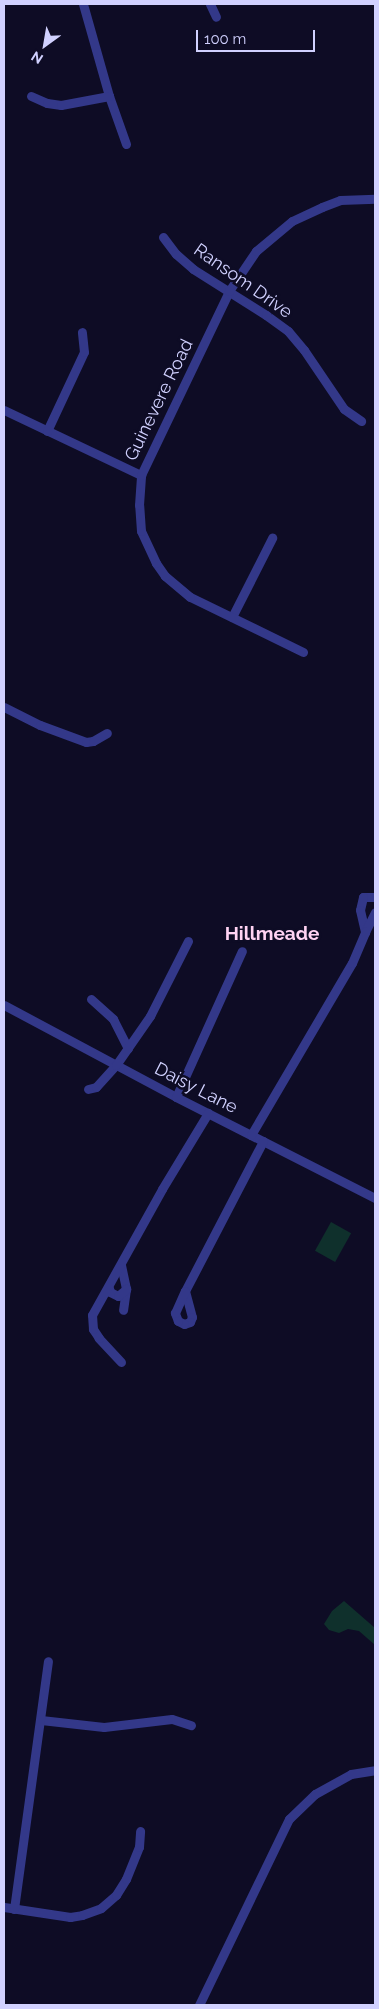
<!DOCTYPE html>
<html>
<head>
<meta charset="utf-8">
<style>
  body { margin:0 }
  #map { position:relative; width:379px; height:2009px; overflow:hidden; background:#0e0c25; font-family:Raleway,sans-serif }
  div>[style] { position:absolute }
  .green>* { inset:0; background:#0f302c; transform-origin:0 0 }
  .minor>* { height:9px; margin:-4.5px; padding:0 4.5px; transform-origin:4.5px; border-radius:4.5px; background:#333889 }
  span { translate:-50% -50%; white-space:nowrap; text-align:center; line-height:1.15; -webkit-text-stroke:5px #0e0c25; paint-order:stroke }
  .street-label { font-size:18px; color:#d1d1ff }
  .neighbourhood-label { font-size:19px; color:#ffd3f3; font-weight:700 }
  .frame { position:absolute; inset:0; border:5px solid #d1d1ff; pointer-events:none }
  .north { position:absolute; left:20px; top:20px; width:50px; height:50px; -webkit-text-stroke:4px #0e0c25; paint-order:stroke; rotate:212deg; font-size:14px; font-weight:700; line-height:20px; text-align:center; color:#d1d1ff }
  .north::after { content:''; display:block; margin:auto; width:18px; height:22px; background:#d1d1ff; clip-path:polygon(50% 0,100% 100%,50% 72%,0 100%) }
  .scale { position:absolute; left:196px; top:30px; width:119px; height:22px; box-sizing:border-box; border:2px solid #d1d1ff; border-top:0; padding-left:6px; font-size:15px; line-height:18px; white-space:nowrap; color:#d1d1ff; -webkit-text-stroke:4px #0e0c25; paint-order:stroke }
</style>
</head>
<body>
<div id="map">
  <div class="green">
    <div style="left:331px;top:1222px;width:23px;height:33px;rotate:29deg"></div>
    <div style="clip-path:polygon(344px 1601px,375px 1628px,375px 1645px,359px 1631px,348px 1629px,339px 1633px,329px 1630px,324px 1624px,332px 1611px)"></div>
  </div>
  <div class="minor">
    <div style="left:83px;top:4px;width:96px;rotate:74.2deg"></div>
    <div style="left:109px;top:96px;width:51px;rotate:70.5deg"></div>
    <div style="left:210px;top:4px;width:14px;rotate:65deg"></div>
    <div style="left:31px;top:96px;width:17px;rotate:24deg"></div>
    <div style="left:47px;top:103px;width:14px;rotate:8deg"></div>
    <div style="left:61px;top:105px;width:49px;rotate:-10.6deg"></div>
    <div style="left:163px;top:237px;width:21px;rotate:53deg"></div>
    <div style="left:176px;top:254px;width:23px;rotate:41deg"></div>
    <div style="left:193px;top:269px;width:86px;rotate:32.2deg"></div>
    <div style="left:266px;top:315px;width:27px;rotate:36deg"></div>
    <div style="left:288px;top:331px;width:25px;rotate:50deg"></div>
    <div style="left:304px;top:350px;width:71px;rotate:55.9deg"></div>
    <div style="left:344px;top:409px;width:21px;rotate:35deg"></div>
    <div style="left:4px;top:410px;width:152px;rotate:25.4deg"></div>
    <div style="left:47px;top:431px;width:87px;rotate:-64.9deg"></div>
    <div style="left:84px;top:352px;width:20px;rotate:-96deg"></div>
    <div style="left:232px;top:617px;width:89px;rotate:-63.1deg"></div>
    <div style="left:303px;top:652px;width:126px;rotate:-154deg"></div>
    <div style="left:190px;top:597px;width:33px;rotate:-140deg"></div>
    <div style="left:165px;top:576px;width:16px;rotate:-125deg"></div>
    <div style="left:156px;top:563px;width:35px;rotate:-115deg"></div>
    <div style="left:141px;top:531px;width:26px;rotate:-94deg"></div>
    <div style="left:139px;top:505px;width:30px;rotate:-86deg"></div>
    <div style="left:141px;top:475px;width:204px;rotate:-64.4deg"></div>
    <div style="left:229px;top:291px;width:48px;rotate:-56deg"></div>
    <div style="left:256px;top:251px;width:47px;rotate:-39.8deg"></div>
    <div style="left:292px;top:221px;width:33px;rotate:-25deg"></div>
    <div style="left:322px;top:207px;width:19px;rotate:-21deg"></div>
    <div style="left:340px;top:200px;width:35px;rotate:-2deg"></div>
    <div style="left:4px;top:707px;width:40px;rotate:26.6deg"></div>
    <div style="left:40px;top:725px;width:49px;rotate:20.3deg"></div>
    <div style="left:86px;top:742px;width:7px;rotate:-8deg"></div>
    <div style="left:93px;top:741px;width:16px;rotate:-30deg"></div>
    <div style="left:375px;top:897px;width:12px;rotate:180deg"></div>
    <div style="left:363px;top:897px;width:13px;rotate:103deg"></div>
    <div style="left:360px;top:910px;width:23px;rotate:77deg"></div>
    <div style="left:365px;top:932px;width:22px;rotate:-63deg"></div>
    <div style="left:91px;top:999px;width:30px;rotate:42deg"></div>
    <div style="left:113px;top:1019px;width:33px;rotate:63deg"></div>
    <div style="left:4px;top:1005px;width:195px;rotate:28.1deg"></div>
    <div style="left:176px;top:1097px;width:223px;rotate:26.9deg"></div>
    <div style="left:88px;top:1089px;width:8px;rotate:-14deg"></div>
    <div style="left:96px;top:1087px;width:30px;rotate:-48deg"></div>
    <div style="left:116px;top:1065px;width:60px;rotate:-55.2deg"></div>
    <div style="left:150px;top:1016px;width:84px;rotate:-63.1deg"></div>
    <div style="left:176px;top:1097px;width:160px;rotate:-65.7deg"></div>
    <div style="left:251px;top:1135px;width:199px;rotate:-59.6deg"></div>
    <div style="left:352px;top:963px;width:34px;rotate:-67deg"></div>
    <div style="left:121px;top:1265px;width:25px;rotate:78deg"></div>
    <div style="left:126px;top:1289px;width:21px;rotate:98deg"></div>
    <div style="left:109px;top:1288px;width:4px;rotate:76deg"></div>
    <div style="left:110px;top:1292px;width:9px;rotate:27deg"></div>
    <div style="left:118px;top:1296px;width:11px;rotate:-41deg"></div>
    <div style="left:185px;top:1291px;width:169px;rotate:-62.5deg"></div>
    <div style="left:185px;top:1291px;width:27px;rotate:75deg"></div>
    <div style="left:192px;top:1317px;width:5px;rotate:112deg"></div>
    <div style="left:190px;top:1322px;width:6px;rotate:162deg"></div>
    <div style="left:184px;top:1324px;width:7px;rotate:-153deg"></div>
    <div style="left:178px;top:1321px;width:9px;rotate:-111deg"></div>
    <div style="left:175px;top:1313px;width:24px;rotate:-66deg"></div>
    <div style="left:121px;top:1362px;width:33px;rotate:-133deg"></div>
    <div style="left:99px;top:1338px;width:11px;rotate:-124deg"></div>
    <div style="left:93px;top:1329px;width:14px;rotate:-94deg"></div>
    <div style="left:92px;top:1315px;width:144px;rotate:-60.9deg"></div>
    <div style="left:162px;top:1189px;width:89px;rotate:-58.8deg"></div>
    <div style="left:41px;top:1720px;width:63px;rotate:6.3deg"></div>
    <div style="left:104px;top:1727px;width:68px;rotate:-6.7deg"></div>
    <div style="left:172px;top:1719px;width:20px;rotate:18deg"></div>
    <div style="left:4px;top:1907px;width:67px;rotate:8.6deg"></div>
    <div style="left:70px;top:1917px;width:12px;rotate:-9deg"></div>
    <div style="left:82px;top:1915px;width:20px;rotate:-20deg"></div>
    <div style="left:101px;top:1908px;width:20px;rotate:-41deg"></div>
    <div style="left:116px;top:1895px;width:19px;rotate:-58deg"></div>
    <div style="left:126px;top:1879px;width:35px;rotate:-68deg"></div>
    <div style="left:139px;top:1847px;width:16px;rotate:-86deg"></div>
    <div style="left:14px;top:1909px;width:250px;rotate:-82.2deg"></div>
    <div style="left:199px;top:2005px;width:207px;rotate:-64.2deg"></div>
    <div style="left:289px;top:1819px;width:36px;rotate:-44deg"></div>
    <div style="left:315px;top:1794px;width:41px;rotate:-29.1deg"></div>
    <div style="left:351px;top:1774px;width:24px;rotate:-9deg"></div>
  </div>
  <div class="street-label">
    <span style="left:243px;top:281px;rotate:35deg">Ransom Drive</span>
    <span style="left:159px;top:400px;rotate:-64deg">Guinevere Road</span>
    <span style="left:196px;top:1088px;rotate:27deg">Daisy Lane</span>
  </div>
  <div class="neighbourhood-label">
    <span style="left:272px;top:934px">Hillmeade</span>
  </div>
  <div class="frame"></div>
  <div class="north">N</div>
  <div class="scale">100 m</div>
</div>
</body>
</html>
